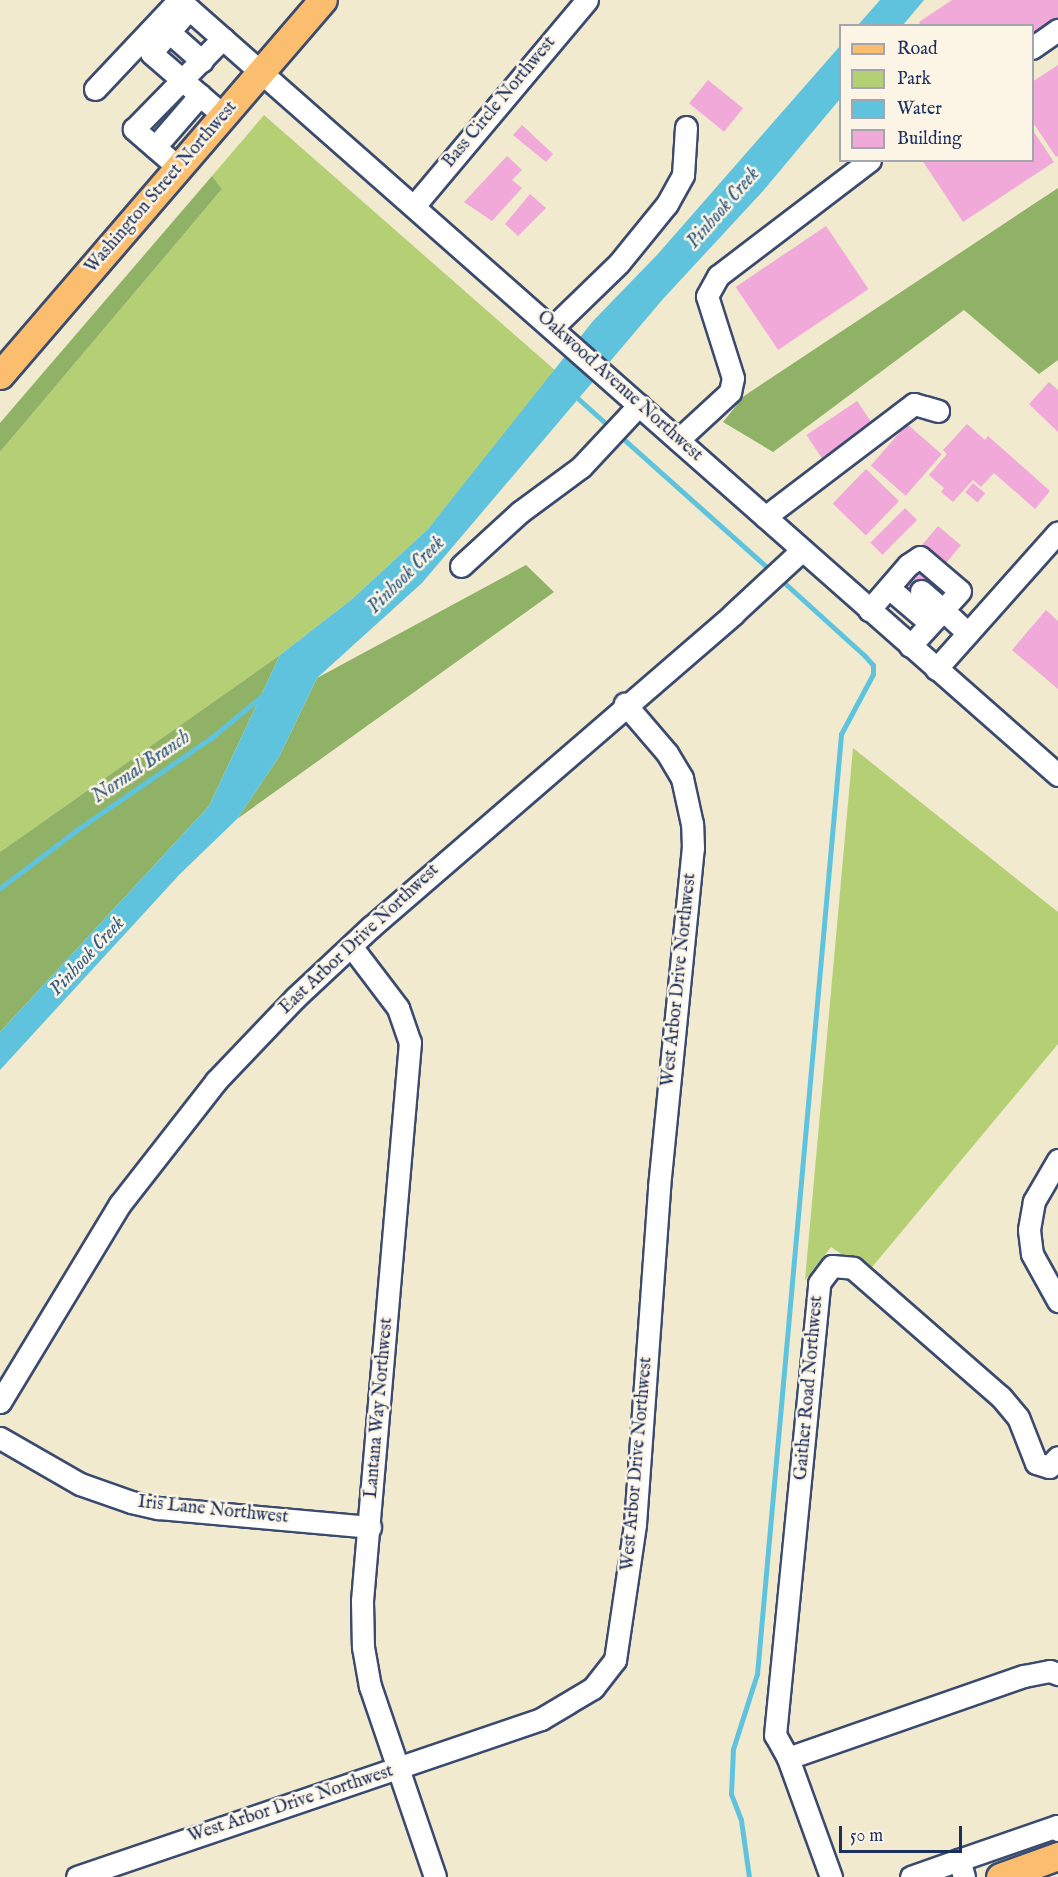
<!DOCTYPE html>
<html>
<head>
<meta charset="utf-8">
<style>
  body { margin:0 }
  #map { position:relative; width:1058px; height:1877px; overflow:hidden; background:#f1eacf; font-family:"IM FELL English",serif }
  div>[style] { position:absolute }
  .green>* { inset:0; background:#b5cf75 }
  .forest>* { inset:0; background:#90b266 }
  .water>* { inset:0; background:#60c3dd }
  .stream>* { height:5px; margin:-2.5px; padding:0 2.5px; transform-origin:2.5px; border-radius:2.5px; background:#60c3dd }
  .building>* { inset:0; background:#f0a9d9; transform-origin:0 0 }
  .roads { filter:drop-shadow(2px 0 #3b4b6f) drop-shadow(-2px 0 #3b4b6f) drop-shadow(0 2px #3b4b6f) drop-shadow(0 -2px #3b4b6f) }
  .minor>* { height:21px; margin:-10.5px; padding:0 10.5px; transform-origin:10.5px; border-radius:10.5px; background:#fff }
  .major>* { height:27px; margin:-13.5px; padding:0 13.5px; transform-origin:13.5px; border-radius:13.5px; background:#fbbe6e }
  span { translate:-50% -50%; white-space:nowrap; text-align:center; line-height:1.15; -webkit-text-stroke:5px #fcf5e5; paint-order:stroke }
  .street-label { font-size:18px; color:#1b2f5e }
  .water-label { font-size:20px; color:#305b84; font-style:italic }
  .legend { position:absolute; left:839px; top:24px; width:195px; height:138px; box-sizing:border-box; background:#fcf5e5; border:2px solid #a2a6af; margin:0; padding:8px 10px; list-style:none; font-size:18px; color:#1b2f5e }
  .legend li { display:flex; align-items:center; gap:12px; height:30px }
  .legend b { width:30px; border:2px solid #a2a6af }
  .scale { position:absolute; left:839px; top:1826px; width:123px; height:27px; box-sizing:border-box; border:3px solid #1b2f5e; border-top:0; padding-left:8px; font-size:18px; line-height:21px; white-space:nowrap; color:#1b2f5e; -webkit-text-stroke:4px #fcf5e5; paint-order:stroke }
</style>
</head>
<body>
<div id="map">
  <div class="green">
    <div style="clip-path:polygon(264px 115px,556px 371px,428px 529px,351px 600px,280px 655px,0 852px,0 452px,222px 189px,212px 176px)"></div>
    <div style="clip-path:polygon(853px 748px,1058px 912px,1058px 1044px,868px 1272px,831px 1247px,805px 1280px)"></div>
  </div>
  <div class="forest">
    <div style="clip-path:polygon(212px 176px,222px 189px,0 452px,0 423px)"></div>
    <div style="clip-path:polygon(1058px 188px,1058px 360px,1039px 374px,964px 310px,773px 452px,723px 422px,744px 396px)"></div>
    <div style="clip-path:polygon(526px 565px,554px 592px,237px 819px,279px 757px,317px 678px)"></div>
    <div style="clip-path:polygon(280px 655px,209px 806px,0 1032px,0 852px)"></div>
  </div>
  <div class="water">
    <div style="clip-path:polygon(880px 0,924px 0,903px 25px,858px 25px)"></div>
    <div style="clip-path:polygon(840px 46px,840px 99px,763px 191px,663px 299px,422px 583px,317px 678px,279px 757px,237px 819px,180px 874px,0 1070px,0 1032px,209px 806px,280px 655px,351px 600px,428px 529px,593px 321px,657px 255px)"></div>
  </div>
  <div class="stream">
    <div style="left:574px;top:395px;width:51px;rotate:41.8deg"></div>
    <div style="left:619px;top:435px;width:204px;rotate:41.8deg"></div>
    <div style="left:0;top:888px;width:98px;rotate:-37.1deg"></div>
    <div style="left:78px;top:829px;width:161px;rotate:-34.4deg"></div>
    <div style="left:211px;top:738px;width:66px;rotate:-39.5deg"></div>
    <div style="left:749px;top:1877px;width:58px;rotate:-98deg"></div>
    <div style="left:741px;top:1820px;width:28px;rotate:-111deg"></div>
    <div style="left:731px;top:1794px;width:45px;rotate:-87.5deg"></div>
    <div style="left:733px;top:1749px;width:79px;rotate:-72.3deg"></div>
    <div style="left:757px;top:1674px;width:944px;rotate:-84.89deg"></div>
    <div style="left:841px;top:734px;width:68px;rotate:-61.9deg"></div>
    <div style="left:873px;top:674px;width:9px;rotate:-90deg"></div>
    <div style="left:873px;top:665px;width:12px;rotate:-132deg"></div>
    <div style="left:865px;top:656px;width:115px;rotate:-137.8deg"></div>
  </div>
  <div class="building">
    <div style="clip-path:polygon(952px 0,1058px 0,1058px 21px,1032px 38px,1032px 26px,921px 26px,919px 22px)"></div>
    <div style="clip-path:polygon(1058px 65px,1058px 156px,1056px 157px,1032px 121px,1032px 82px)"></div>
    <div style="left:708px;top:80px;width:45px;height:30px;rotate:39deg"></div>
    <div style="clip-path:polygon(522px 125px,553px 154px,546px 162px,513px 135px)"></div>
    <div style="clip-path:polygon(1032px 129px,1054px 162px,963px 222px,922px 160px,1032px 160px)"></div>
    <div style="clip-path:polygon(507px 156px,522px 170px,512px 180px,522px 188px,492px 221px,464px 202px)"></div>
    <div style="clip-path:polygon(530px 194px,546px 208px,518px 236px,505px 224px)"></div>
    <div style="left:826px;top:226px;width:76px;height:109px;rotate:56deg"></div>
    <div style="clip-path:polygon(1049px 382px,1058px 390px,1058px 432px,1029px 404px)"></div>
    <div style="left:857px;top:401px;width:30px;height:61px;rotate:56deg"></div>
    <div style="left:907px;top:424px;width:46px;height:55px;rotate:41deg"></div>
    <div style="clip-path:polygon(967px 424px,985px 440px,988px 436px,1050px 491px,1035px 509px,994px 473px,981px 487px,973px 480px,953px 502px,941px 492px,944px 488px,929px 475px,947px 454px,943px 450px)"></div>
    <div style="left:866px;top:469px;width:46px;height:48px;rotate:44deg"></div>
    <div style="left:973px;top:483px;width:16px;height:12px;rotate:40deg"></div>
    <div style="left:905px;top:508px;width:17px;height:49px;rotate:45deg"></div>
    <div style="left:938px;top:526px;width:30px;height:30px;rotate:40deg"></div>
    <div style="left:922px;top:562px;width:18px;height:35px;rotate:41deg"></div>
    <div style="clip-path:polygon(1046px 610px,1058px 621px,1058px 689px,1012px 650px)"></div>
  </div>
  <div class="roads">
    <div class="minor">
      <div style="left:179px;top:0;width:1172px;rotate:41.4deg"></div>
      <div style="left:189px;top:9px;width:58px;rotate:130.8deg"></div>
      <div style="left:151px;top:53px;width:96px;rotate:40.8deg"></div>
      <div style="left:169px;top:32px;width:44px;rotate:41.3deg"></div>
      <div style="left:1032px;top:48px;width:32px;rotate:-35deg"></div>
      <div style="left:95px;top:89px;width:122px;rotate:-46.7deg"></div>
      <div style="left:155px;top:147px;width:69px;rotate:-49.1deg"></div>
      <div style="left:179px;top:168px;width:60px;rotate:-139.1deg"></div>
      <div style="left:134px;top:129px;width:127px;rotate:-45.6deg"></div>
      <div style="left:414px;top:206px;width:269px;rotate:-50deg"></div>
      <div style="left:552px;top:328px;width:93px;rotate:-44.1deg"></div>
      <div style="left:619px;top:263px;width:76px;rotate:-50.9deg"></div>
      <div style="left:667px;top:204px;width:33px;rotate:-61deg"></div>
      <div style="left:683px;top:175px;width:48px;rotate:-86.4deg"></div>
      <div style="left:678px;top:440px;width:71px;rotate:-42.7deg"></div>
      <div style="left:730px;top:392px;width:14px;rotate:-78deg"></div>
      <div style="left:733px;top:378px;width:86px;rotate:-107.6deg"></div>
      <div style="left:707px;top:296px;width:23px;rotate:-61deg"></div>
      <div style="left:718px;top:276px;width:191px;rotate:-37.3deg"></div>
      <div style="left:765px;top:517px;width:187px;rotate:-37.2deg"></div>
      <div style="left:914px;top:404px;width:25px;rotate:16deg"></div>
      <div style="left:461px;top:566px;width:80px;rotate:-42.5deg"></div>
      <div style="left:520px;top:512px;width:76px;rotate:-36.4deg"></div>
      <div style="left:581px;top:467px;width:85px;rotate:-46.9deg"></div>
      <div style="left:889px;top:588px;width:54px;rotate:40.5deg"></div>
      <div style="left:869px;top:610px;width:60px;rotate:-49.1deg"></div>
      <div style="left:908px;top:565px;width:14px;rotate:-34deg"></div>
      <div style="left:920px;top:557px;width:52px;rotate:40.4deg"></div>
      <div style="left:960px;top:591px;width:25px;rotate:132deg"></div>
      <div style="left:943px;top:610px;width:34px;rotate:43deg"></div>
      <div style="left:910px;top:646px;width:49px;rotate:-47.5deg"></div>
      <div style="left:943px;top:610px;width:29px;rotate:-139deg"></div>
      <div style="left:936px;top:669px;width:183px;rotate:-48.3deg"></div>
      <div style="left:351px;top:946px;width:78px;rotate:52.8deg"></div>
      <div style="left:398px;top:1008px;width:36px;rotate:71deg"></div>
      <div style="left:410px;top:1042px;width:561px;rotate:94.91deg"></div>
      <div style="left:362px;top:1601px;width:46px;rotate:88.8deg"></div>
      <div style="left:363px;top:1647px;width:40px;rotate:80deg"></div>
      <div style="left:370px;top:1686px;width:202px;rotate:71.2deg"></div>
      <div style="left:1058px;top:1160px;width:48px;rotate:120.3deg"></div>
      <div style="left:1034px;top:1201px;width:29px;rotate:100deg"></div>
      <div style="left:1029px;top:1230px;width:24px;rotate:83deg"></div>
      <div style="left:1032px;top:1254px;width:54px;rotate:61deg"></div>
      <div style="left:0;top:1402px;width:232px;rotate:-58.8deg"></div>
      <div style="left:120px;top:1204px;width:156px;rotate:-52deg"></div>
      <div style="left:216px;top:1081px;width:115px;rotate:-46.4deg"></div>
      <div style="left:295px;top:998px;width:104px;rotate:-43.1deg"></div>
      <div style="left:371px;top:927px;width:479px;rotate:-40.8deg"></div>
      <div style="left:733px;top:614px;width:94px;rotate:-42.8deg"></div>
      <div style="left:0;top:1438px;width:92px;rotate:29.9deg"></div>
      <div style="left:80px;top:1484px;width:54px;rotate:19.4deg"></div>
      <div style="left:131px;top:1502px;width:28px;rotate:13deg"></div>
      <div style="left:158px;top:1508px;width:213px;rotate:5.1deg"></div>
      <div style="left:788px;top:1758px;width:250px;rotate:-19.2deg"></div>
      <div style="left:1024px;top:1676px;width:26px;rotate:-11deg"></div>
      <div style="left:1050px;top:1671px;width:9px;rotate:21deg"></div>
      <div style="left:77px;top:1877px;width:490px;rotate:-18.8deg"></div>
      <div style="left:541px;top:1719px;width:61px;rotate:-30.8deg"></div>
      <div style="left:593px;top:1688px;width:36px;rotate:-52deg"></div>
      <div style="left:615px;top:1660px;width:137px;rotate:-81.6deg"></div>
      <div style="left:635px;top:1524px;width:338px;rotate:-85.9deg"></div>
      <div style="left:659px;top:1187px;width:341px;rotate:-84.3deg"></div>
      <div style="left:693px;top:848px;width:24px;rotate:-92deg"></div>
      <div style="left:692px;top:824px;width:47px;rotate:-102.3deg"></div>
      <div style="left:682px;top:778px;width:29px;rotate:-121deg"></div>
      <div style="left:667px;top:753px;width:65px;rotate:-130.6deg"></div>
      <div style="left:831px;top:1877px;width:127px;rotate:-109.9deg"></div>
      <div style="left:788px;top:1758px;width:26px;rotate:-119deg"></div>
      <div style="left:775px;top:1735px;width:454px;rotate:-84.4deg"></div>
      <div style="left:819px;top:1283px;width:21px;rotate:-53deg"></div>
      <div style="left:832px;top:1266px;width:21px;rotate:5deg"></div>
      <div style="left:853px;top:1268px;width:196px;rotate:41.1deg"></div>
      <div style="left:1001px;top:1397px;width:26px;rotate:50deg"></div>
      <div style="left:1018px;top:1417px;width:49px;rotate:68.6deg"></div>
      <div style="left:1036px;top:1463px;width:14px;rotate:17deg"></div>
      <div style="left:1049px;top:1467px;width:13px;rotate:-48deg"></div>
      <div style="left:911px;top:1877px;width:51px;rotate:-19.5deg"></div>
      <div style="left:964px;top:1877px;width:18px;rotate:-106deg"></div>
      <div style="left:959px;top:1860px;width:104px;rotate:-19.1deg"></div>
      <div style="left:1057px;top:1826px;width:4px;rotate:76deg"></div>
    </div>
    <div class="major">
      <div style="left:0;top:375px;width:495px;rotate:-49.3deg"></div>
      <div style="left:1000px;top:1877px;width:62px;rotate:-19.9deg"></div>
    </div>
  </div>
  <div class="street-label">
    <span style="left:500px;top:103px;rotate:-50deg">Bass Circle Northwest</span>
    <span style="left:162px;top:188px;rotate:-49deg">Washington Street Northwest</span>
    <span style="left:619px;top:387px;rotate:42deg">Oakwood Avenue Northwest</span>
    <span style="left:360px;top:940px;rotate:-43deg">East Arbor Drive Northwest</span>
    <span style="left:680px;top:980px;rotate:-84deg">West Arbor Drive Northwest</span>
    <span style="left:810px;top:1388px;rotate:-85deg">Gaither Road Northwest</span>
    <span style="left:380px;top:1408px;rotate:-85deg">Lantana Way Northwest</span>
    <span style="left:638px;top:1464px;rotate:-85deg">West Arbor Drive Northwest</span>
    <span style="left:213px;top:1511px;rotate:6deg">Iris Lane Northwest</span>
    <span style="left:291px;top:1805px;rotate:-18deg">West Arbor Drive Northwest</span>
  </div>
  <div class="water-label">
    <span style="left:723px;top:208px;rotate:-49deg">Pinhook Creek</span>
    <span style="left:406px;top:575px;rotate:-45deg">Pinhook Creek</span>
    <span style="left:141px;top:767px;rotate:-34deg">Normal Branch</span>
    <span style="left:87px;top:956px;rotate:-47deg">Pinhook Creek</span>
  </div>
  <ul class="legend">
  <li><b style="height:8px;background:#fbbe6e"></b>Road</li>
  <li><b style="height:16px;background:#b5cf75"></b>Park</li>
  <li><b style="height:16px;background:#60c3dd"></b>Water</li>
  <li><b style="height:16px;background:#f0a9d9"></b>Building</li>
  </ul>
  <div class="scale">50 m</div>
</div>
</body>
</html>
